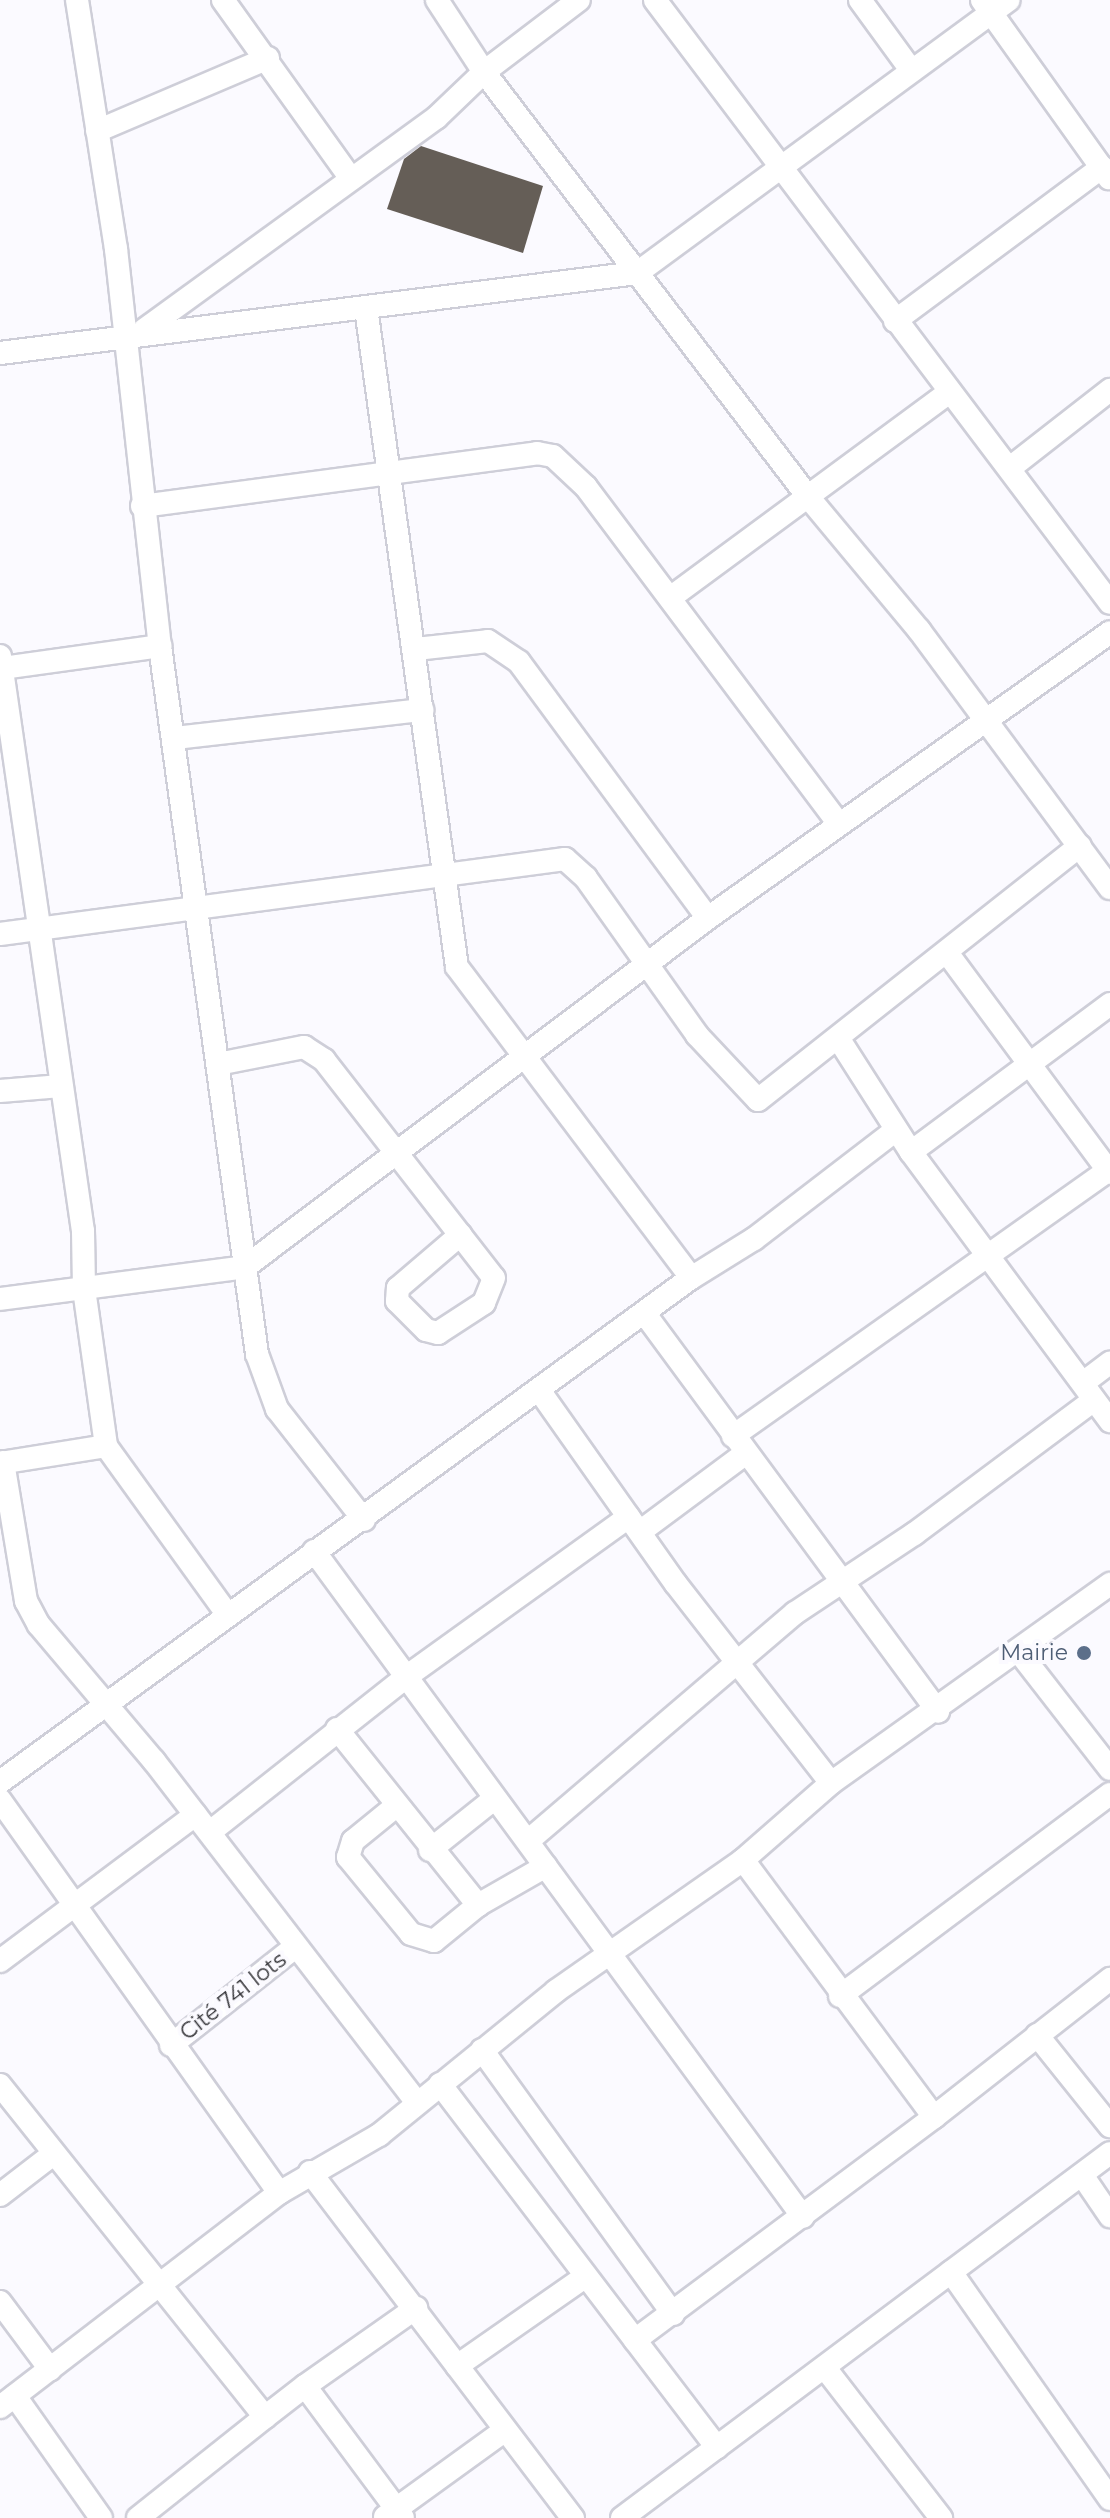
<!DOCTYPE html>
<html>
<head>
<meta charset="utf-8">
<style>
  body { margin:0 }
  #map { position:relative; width:1110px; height:2518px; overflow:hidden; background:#fbfaff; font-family:Montserrat,sans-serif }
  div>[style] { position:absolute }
  .building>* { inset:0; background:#655e57 }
  .roads { filter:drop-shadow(2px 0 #ceced8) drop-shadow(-2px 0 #ceced8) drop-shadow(0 2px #ceced8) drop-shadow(0 -2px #ceced8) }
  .minor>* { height:22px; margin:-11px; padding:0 11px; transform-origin:11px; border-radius:11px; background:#fff }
  .dots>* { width:22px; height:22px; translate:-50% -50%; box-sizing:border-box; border:4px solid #fbfaff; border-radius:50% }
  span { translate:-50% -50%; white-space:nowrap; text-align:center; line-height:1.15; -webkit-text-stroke:8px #fbfaff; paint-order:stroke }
  .service-label { font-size:22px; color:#4e5e75 }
  .right { translate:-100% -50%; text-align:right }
  .street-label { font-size:22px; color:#343438 }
</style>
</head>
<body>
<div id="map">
  <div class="building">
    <div style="clip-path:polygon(421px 146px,543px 186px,523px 253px,387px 209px,404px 159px)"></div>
  </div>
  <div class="roads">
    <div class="minor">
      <div style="left:77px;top:0;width:252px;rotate:81.1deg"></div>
      <div style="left:116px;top:249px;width:399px;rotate:83.7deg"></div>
      <div style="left:160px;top:646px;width:715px;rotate:82.2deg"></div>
      <div style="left:257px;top:1354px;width:59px;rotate:70deg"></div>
      <div style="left:277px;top:1409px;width:141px;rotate:51.9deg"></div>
      <div style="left:223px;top:0;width:220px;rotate:54.4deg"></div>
      <div style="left:437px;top:0;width:86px;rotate:56.9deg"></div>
      <div style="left:484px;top:72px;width:536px;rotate:52.66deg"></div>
      <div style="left:809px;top:498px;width:172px;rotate:50.2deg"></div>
      <div style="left:919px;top:630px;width:321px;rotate:53.5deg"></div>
      <div style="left:655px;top:0;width:755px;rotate:52.96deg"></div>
      <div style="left:860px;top:0;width:87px;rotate:53.9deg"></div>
      <div style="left:982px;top:0;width:219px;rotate:54.5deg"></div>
      <div style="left:97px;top:131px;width:186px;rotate:-23.1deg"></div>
      <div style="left:366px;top:308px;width:665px;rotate:82.14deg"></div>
      <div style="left:457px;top:967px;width:389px;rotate:53deg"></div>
      <div style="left:895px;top:321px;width:258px;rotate:-36.6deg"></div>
      <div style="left:144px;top:330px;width:361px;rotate:-36deg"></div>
      <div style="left:436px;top:118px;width:66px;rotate:-43.8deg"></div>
      <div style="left:484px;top:72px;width:119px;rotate:-37.2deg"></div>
      <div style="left:0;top:353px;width:642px;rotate:-7.16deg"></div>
      <div style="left:637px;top:273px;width:461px;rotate:-36.3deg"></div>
      <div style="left:1010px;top:468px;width:127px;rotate:-38deg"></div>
      <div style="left:142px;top:506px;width:399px;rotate:-7.6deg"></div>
      <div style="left:537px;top:453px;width:16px;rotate:11deg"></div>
      <div style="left:553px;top:456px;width:45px;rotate:43.2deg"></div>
      <div style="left:586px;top:487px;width:421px;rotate:53.1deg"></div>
      <div style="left:670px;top:598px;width:347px;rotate:-36.4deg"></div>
      <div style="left:416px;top:649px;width:72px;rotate:-6.3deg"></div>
      <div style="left:488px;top:641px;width:37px;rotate:34deg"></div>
      <div style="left:519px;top:662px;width:318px;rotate:53.6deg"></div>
      <div style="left:0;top:656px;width:581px;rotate:81.79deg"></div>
      <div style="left:83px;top:1231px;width:58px;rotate:89deg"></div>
      <div style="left:84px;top:1289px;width:159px;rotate:82deg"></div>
      <div style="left:106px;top:1446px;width:208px;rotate:54.2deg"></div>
      <div style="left:2px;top:668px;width:160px;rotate:-7.9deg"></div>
      <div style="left:175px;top:738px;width:249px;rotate:-6.5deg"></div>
      <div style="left:0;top:934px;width:570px;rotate:-7.56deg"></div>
      <div style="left:565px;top:859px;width:28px;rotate:42deg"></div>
      <div style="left:586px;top:878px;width:192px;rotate:54.7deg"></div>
      <div style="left:697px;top:1035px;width:89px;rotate:46.8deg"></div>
      <div style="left:758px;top:1100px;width:410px;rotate:-38.3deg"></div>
      <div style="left:948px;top:954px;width:272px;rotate:53.5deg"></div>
      <div style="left:840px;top:1041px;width:132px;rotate:57.4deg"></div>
      <div style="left:911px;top:1152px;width:335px;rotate:53.5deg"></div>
      <div style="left:218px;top:1064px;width:88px;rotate:-11.2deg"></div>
      <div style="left:304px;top:1047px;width:24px;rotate:33deg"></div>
      <div style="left:324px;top:1060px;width:276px;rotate:52.1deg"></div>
      <div style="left:494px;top:1278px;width:27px;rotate:112deg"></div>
      <div style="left:484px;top:1303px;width:55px;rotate:146.9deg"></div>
      <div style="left:438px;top:1333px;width:12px;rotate:-166deg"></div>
      <div style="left:426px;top:1330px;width:41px;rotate:-135deg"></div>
      <div style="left:397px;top:1301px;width:13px;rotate:-86deg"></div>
      <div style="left:398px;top:1288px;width:82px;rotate:-40.5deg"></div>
      <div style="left:0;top:1091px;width:61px;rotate:-4.7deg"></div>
      <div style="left:911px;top:1152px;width:248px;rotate:-36.6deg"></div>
      <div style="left:0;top:1299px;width:247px;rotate:-7.4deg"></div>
      <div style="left:245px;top:1267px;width:580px;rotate:-37.01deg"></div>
      <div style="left:708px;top:918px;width:493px;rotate:-35.4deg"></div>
      <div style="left:645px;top:1314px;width:494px;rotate:53.6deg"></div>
      <div style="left:1083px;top:1383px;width:34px;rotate:-37deg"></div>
      <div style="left:539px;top:1390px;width:237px;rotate:54.8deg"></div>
      <div style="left:676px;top:1584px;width:252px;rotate:52.1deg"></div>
      <div style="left:733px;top:1436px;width:462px;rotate:-35.3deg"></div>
      <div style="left:3px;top:1462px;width:141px;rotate:80.6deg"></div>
      <div style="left:26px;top:1601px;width:27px;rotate:62deg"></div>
      <div style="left:39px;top:1625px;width:178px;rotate:49.8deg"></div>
      <div style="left:154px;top:1761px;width:431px;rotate:52.4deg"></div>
      <div style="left:0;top:1463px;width:107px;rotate:-9.1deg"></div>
      <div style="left:641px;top:1531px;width:131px;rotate:-36.6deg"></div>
      <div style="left:314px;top:1551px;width:826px;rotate:53.71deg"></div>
      <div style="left:1019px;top:1652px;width:148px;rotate:52.1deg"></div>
      <div style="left:337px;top:1729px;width:226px;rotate:51.3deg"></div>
      <div style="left:478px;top:1905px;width:78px;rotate:-29.8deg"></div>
      <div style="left:0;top:1782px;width:855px;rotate:-36.11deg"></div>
      <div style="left:691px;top:1278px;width:74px;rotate:-31.8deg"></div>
      <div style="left:754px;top:1239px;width:179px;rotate:-37.5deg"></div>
      <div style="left:0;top:1800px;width:482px;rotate:54.6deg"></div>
      <div style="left:396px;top:1806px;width:55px;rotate:140.9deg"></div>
      <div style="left:353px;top:1841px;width:17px;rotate:107deg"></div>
      <div style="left:348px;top:1857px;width:99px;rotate:50.7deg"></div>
      <div style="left:411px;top:1934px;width:24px;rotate:17deg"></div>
      <div style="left:434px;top:1941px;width:57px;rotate:-39.3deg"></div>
      <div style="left:210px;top:1832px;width:250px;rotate:-38.3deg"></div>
      <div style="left:406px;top:1677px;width:274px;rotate:-35.7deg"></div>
      <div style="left:528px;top:1841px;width:351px;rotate:-40.5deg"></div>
      <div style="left:795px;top:1613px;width:143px;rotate:-33.6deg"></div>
      <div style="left:914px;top:1534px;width:224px;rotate:-36.7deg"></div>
      <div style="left:430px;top:1850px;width:82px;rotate:-38.6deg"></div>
      <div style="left:0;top:1961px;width:244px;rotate:-36.8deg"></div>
      <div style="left:840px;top:1996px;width:337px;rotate:-36.8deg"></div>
      <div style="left:1037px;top:2035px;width:117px;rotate:51.3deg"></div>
      <div style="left:171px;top:2045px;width:158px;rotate:-38.3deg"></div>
      <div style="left:482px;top:2050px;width:326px;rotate:54.1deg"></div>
      <div style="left:440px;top:2084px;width:457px;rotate:52.7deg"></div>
      <div style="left:0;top:2085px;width:425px;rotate:51.4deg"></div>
      <div style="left:265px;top:2417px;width:51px;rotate:-37.8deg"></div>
      <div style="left:305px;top:2386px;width:164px;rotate:53.4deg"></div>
      <div style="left:934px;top:2117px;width:224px;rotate:-38.1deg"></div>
      <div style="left:310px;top:2172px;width:435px;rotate:52.8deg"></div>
      <div style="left:1082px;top:2175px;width:50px;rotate:55.7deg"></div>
      <div style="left:0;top:2195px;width:66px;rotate:-37.6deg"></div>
      <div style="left:951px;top:2272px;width:277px;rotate:55deg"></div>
      <div style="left:0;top:2302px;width:84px;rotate:53.3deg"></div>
      <div style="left:635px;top:2340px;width:373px;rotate:-36.7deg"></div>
      <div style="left:934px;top:2117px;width:320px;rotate:-126.6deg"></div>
      <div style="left:457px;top:2366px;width:157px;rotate:-34.9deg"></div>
      <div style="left:825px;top:2368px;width:190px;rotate:52.3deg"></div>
      <div style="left:305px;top:2386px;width:136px;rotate:-35.1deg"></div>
      <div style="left:15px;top:2396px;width:149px;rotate:54.8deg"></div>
      <div style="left:0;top:2407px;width:352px;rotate:-37.5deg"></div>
      <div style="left:279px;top:2193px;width:116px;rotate:-30.1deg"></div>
      <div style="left:379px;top:2135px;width:228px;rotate:-39.1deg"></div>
      <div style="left:556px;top:1991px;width:228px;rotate:-35deg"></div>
      <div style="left:743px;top:1860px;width:117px;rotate:-41.2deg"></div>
      <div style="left:831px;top:1783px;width:343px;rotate:-35.5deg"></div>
      <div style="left:385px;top:2517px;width:148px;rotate:-35.9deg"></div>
      <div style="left:138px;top:2518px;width:162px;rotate:-38.5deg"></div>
      <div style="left:622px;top:2518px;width:609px;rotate:-36.79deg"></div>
    </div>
  </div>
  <div class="dots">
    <div style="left:1084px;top:1653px;background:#5c6f8a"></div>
  </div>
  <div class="service-label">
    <span class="right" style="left:1068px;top:1653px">Mairie</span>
  </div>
  <div class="street-label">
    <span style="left:233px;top:1996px;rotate:-38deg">Cité 741 lots</span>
  </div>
</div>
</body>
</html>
